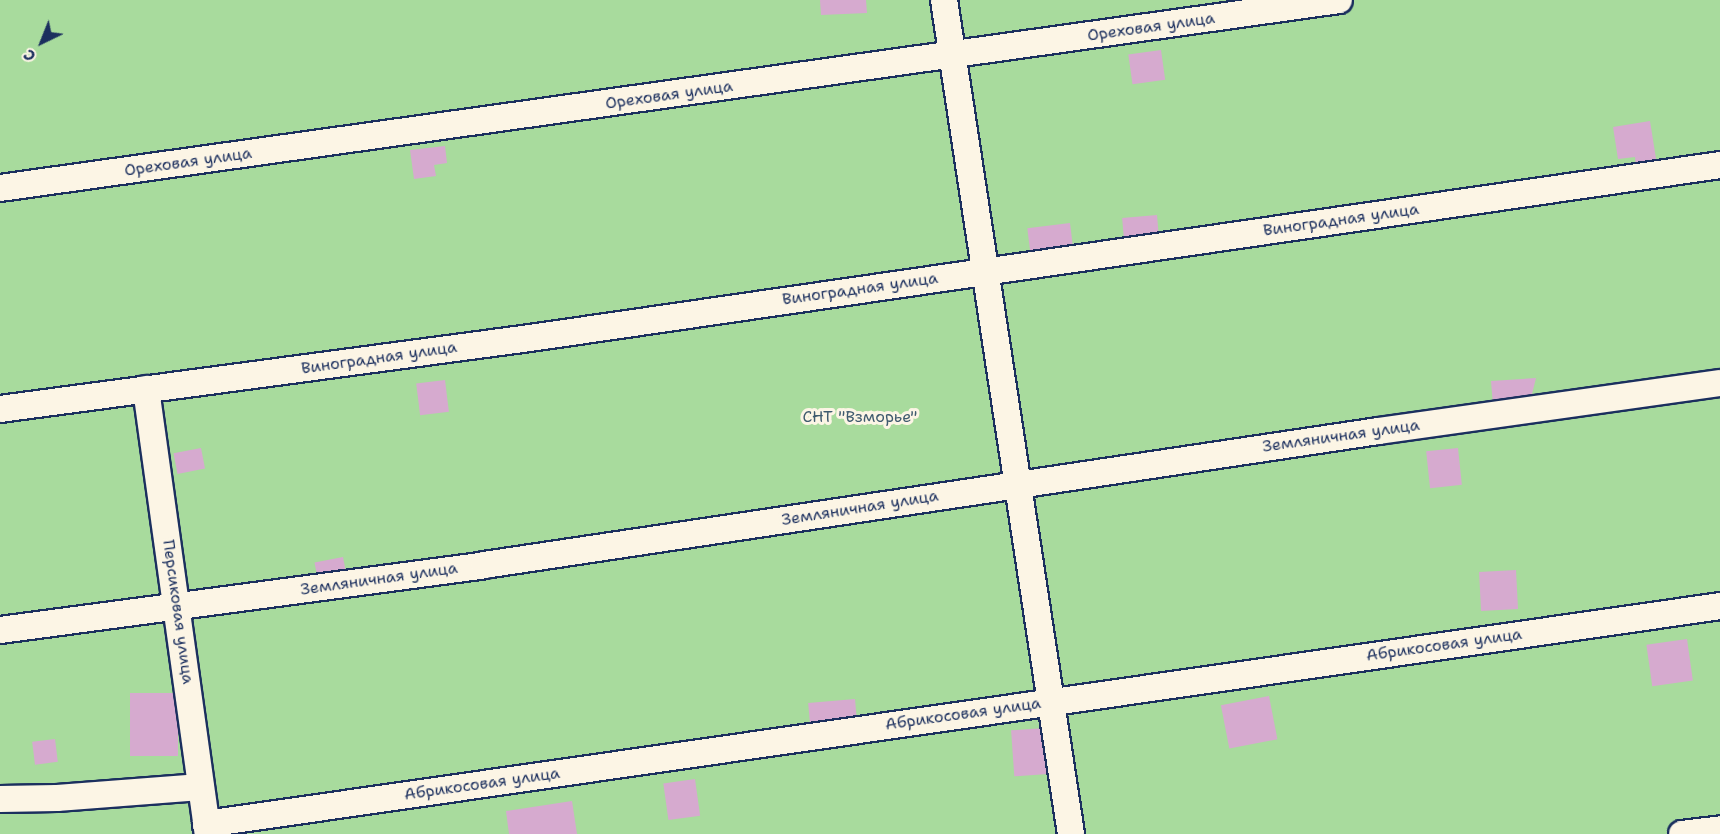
<!DOCTYPE html>
<html>
<head>
<meta charset="utf-8">
<style>
  body { margin:0 }
  #map { position:relative; width:1720px; height:834px; overflow:hidden; background:#fcf5e5; font-family:"Shantell Sans",sans-serif }
  div>[style] { position:absolute }
  .green>* { inset:0; background:#a8db9d; transform-origin:0 0 }
  .building>* { inset:0; background:#d6aacf; transform-origin:0 0 }
  .roads { filter:drop-shadow(2px 0 #1b2f5e) drop-shadow(-2px 0 #1b2f5e) drop-shadow(0 2px #1b2f5e) drop-shadow(0 -2px #1b2f5e) }
  .minor>* { height:26px; margin:-13px; padding:0 13px; transform-origin:13px; border-radius:13px; background:#fcf5e5 }
  span { translate:-50% -50%; white-space:nowrap; text-align:center; line-height:1.15; -webkit-text-stroke:6px #fcf5e5; paint-order:stroke }
  .street-label { font-size:16px; color:#1b2f5e }
  .park-label { font-size:16px; color:#3e5a6e }
  .north { position:absolute; left:12px; top:12px; width:60px; height:60px; -webkit-text-stroke:4px #fcf5e5; paint-order:stroke; rotate:223deg; font-size:16px; font-weight:700; line-height:24px; text-align:center; color:#1b2f5e }
  .north::after { content:''; display:block; margin:auto; width:21px; height:27px; background:#1b2f5e; clip-path:polygon(50% 0,100% 100%,50% 72%,0 100%) }
</style>
</head>
<body>
<div id="map">
  <div class="green">
    <div style="left:0;top:0;width:1720px;height:834px"></div>
  </div>
  <div class="building">
    <div style="clip-path:polygon(820px 0,866px 0,867px 13px,821px 15px)"></div>
    <div style="left:1161px;top:50px;width:30px;height:33px;rotate:82deg"></div>
    <div style="clip-path:polygon(1650px 121px,1657px 165px,1636px 168px,1635px 157px,1618px 159px,1613px 127px)"></div>
    <div style="clip-path:polygon(445px 146px,447px 163px,434px 165px,436px 176px,414px 179px,410px 150px)"></div>
    <div style="left:1157px;top:215px;width:23px;height:35px;rotate:85deg"></div>
    <div style="left:1070px;top:223px;width:26px;height:43px;rotate:83deg"></div>
    <div style="clip-path:polygon(1536px 378px,1530px 402px,1493px 405px,1491px 381px)"></div>
    <div style="left:445px;top:380px;width:32px;height:29px;rotate:83deg"></div>
    <div style="left:201px;top:448px;width:21px;height:28px;rotate:79deg"></div>
    <div style="left:1458px;top:448px;width:37px;height:32px;rotate:84deg"></div>
    <div style="left:343px;top:557px;width:20px;height:29px;rotate:79deg"></div>
    <div style="left:1516px;top:570px;width:39px;height:37px;rotate:87deg"></div>
    <div style="left:1687px;top:639px;width:42px;height:41px;rotate:82deg"></div>
    <div style="left:178px;top:693px;width:63px;height:48px;rotate:90deg"></div>
    <div style="left:1269px;top:696px;width:44px;height:49px;rotate:79deg"></div>
    <div style="left:855px;top:699px;width:24px;height:47px;rotate:85deg"></div>
    <div style="left:1045px;top:728px;width:46px;height:34px;rotate:86deg"></div>
    <div style="left:55px;top:739px;width:23px;height:23px;rotate:83deg"></div>
    <div style="left:695px;top:779px;width:37px;height:32px;rotate:82deg"></div>
    <div style="clip-path:polygon(572px 801px,577px 834px,509px 834px,506px 811px)"></div>
  </div>
  <div class="roads">
    <div class="minor">
      <div style="left:944px;top:0;width:844px;rotate:81.34deg"></div>
      <div style="left:0;top:188px;width:1352px;rotate:-7.99deg"></div>
      <div style="left:146px;top:389px;width:449px;rotate:82.1deg"></div>
      <div style="left:0;top:409px;width:535px;rotate:-7.63deg"></div>
      <div style="left:530px;top:338px;width:1203px;rotate:-8.27deg"></div>
      <div style="left:0;top:630px;width:488px;rotate:-7.6deg"></div>
      <div style="left:484px;top:565px;width:904px;rotate:-8.52deg"></div>
      <div style="left:1378px;top:431px;width:345px;rotate:-8deg"></div>
      <div style="left:0;top:799px;width:57px;rotate:-1deg"></div>
      <div style="left:57px;top:798px;width:144px;rotate:-4.4deg"></div>
      <div style="left:206px;top:824px;width:1530px;rotate:-8.19deg"></div>
      <div style="left:1682px;top:834px;width:38px;rotate:-7deg"></div>
    </div>
  </div>
  <div class="street-label">
    <span style="left:1151px;top:27px;rotate:-8deg">Ореховая улица</span>
    <span style="left:669px;top:95px;rotate:-8deg">Ореховая улица</span>
    <span style="left:188px;top:162px;rotate:-8deg">Ореховая улица</span>
    <span style="left:1341px;top:220px;rotate:-8deg">Виноградная улица</span>
    <span style="left:860px;top:289px;rotate:-8deg">Виноградная улица</span>
    <span style="left:379px;top:358px;rotate:-8deg">Виноградная улица</span>
    <span style="left:1341px;top:436px;rotate:-8deg">Земляничная улица</span>
    <span style="left:860px;top:508px;rotate:-9deg">Земляничная улица</span>
    <span style="left:379px;top:579px;rotate:-8deg">Земляничная улица</span>
    <span style="left:178px;top:612px;rotate:82deg">Персиковая улица</span>
    <span style="left:1444px;top:645px;rotate:-8deg">Абрикосовая улица</span>
    <span style="left:963px;top:714px;rotate:-8deg">Абрикосовая улица</span>
    <span style="left:482px;top:784px;rotate:-8deg">Абрикосовая улица</span>
  </div>
  <div class="park-label">
    <span style="left:860px;top:417px">СНТ "Взморье"</span>
  </div>
  <div class="north">С</div>
</div>
</body>
</html>
